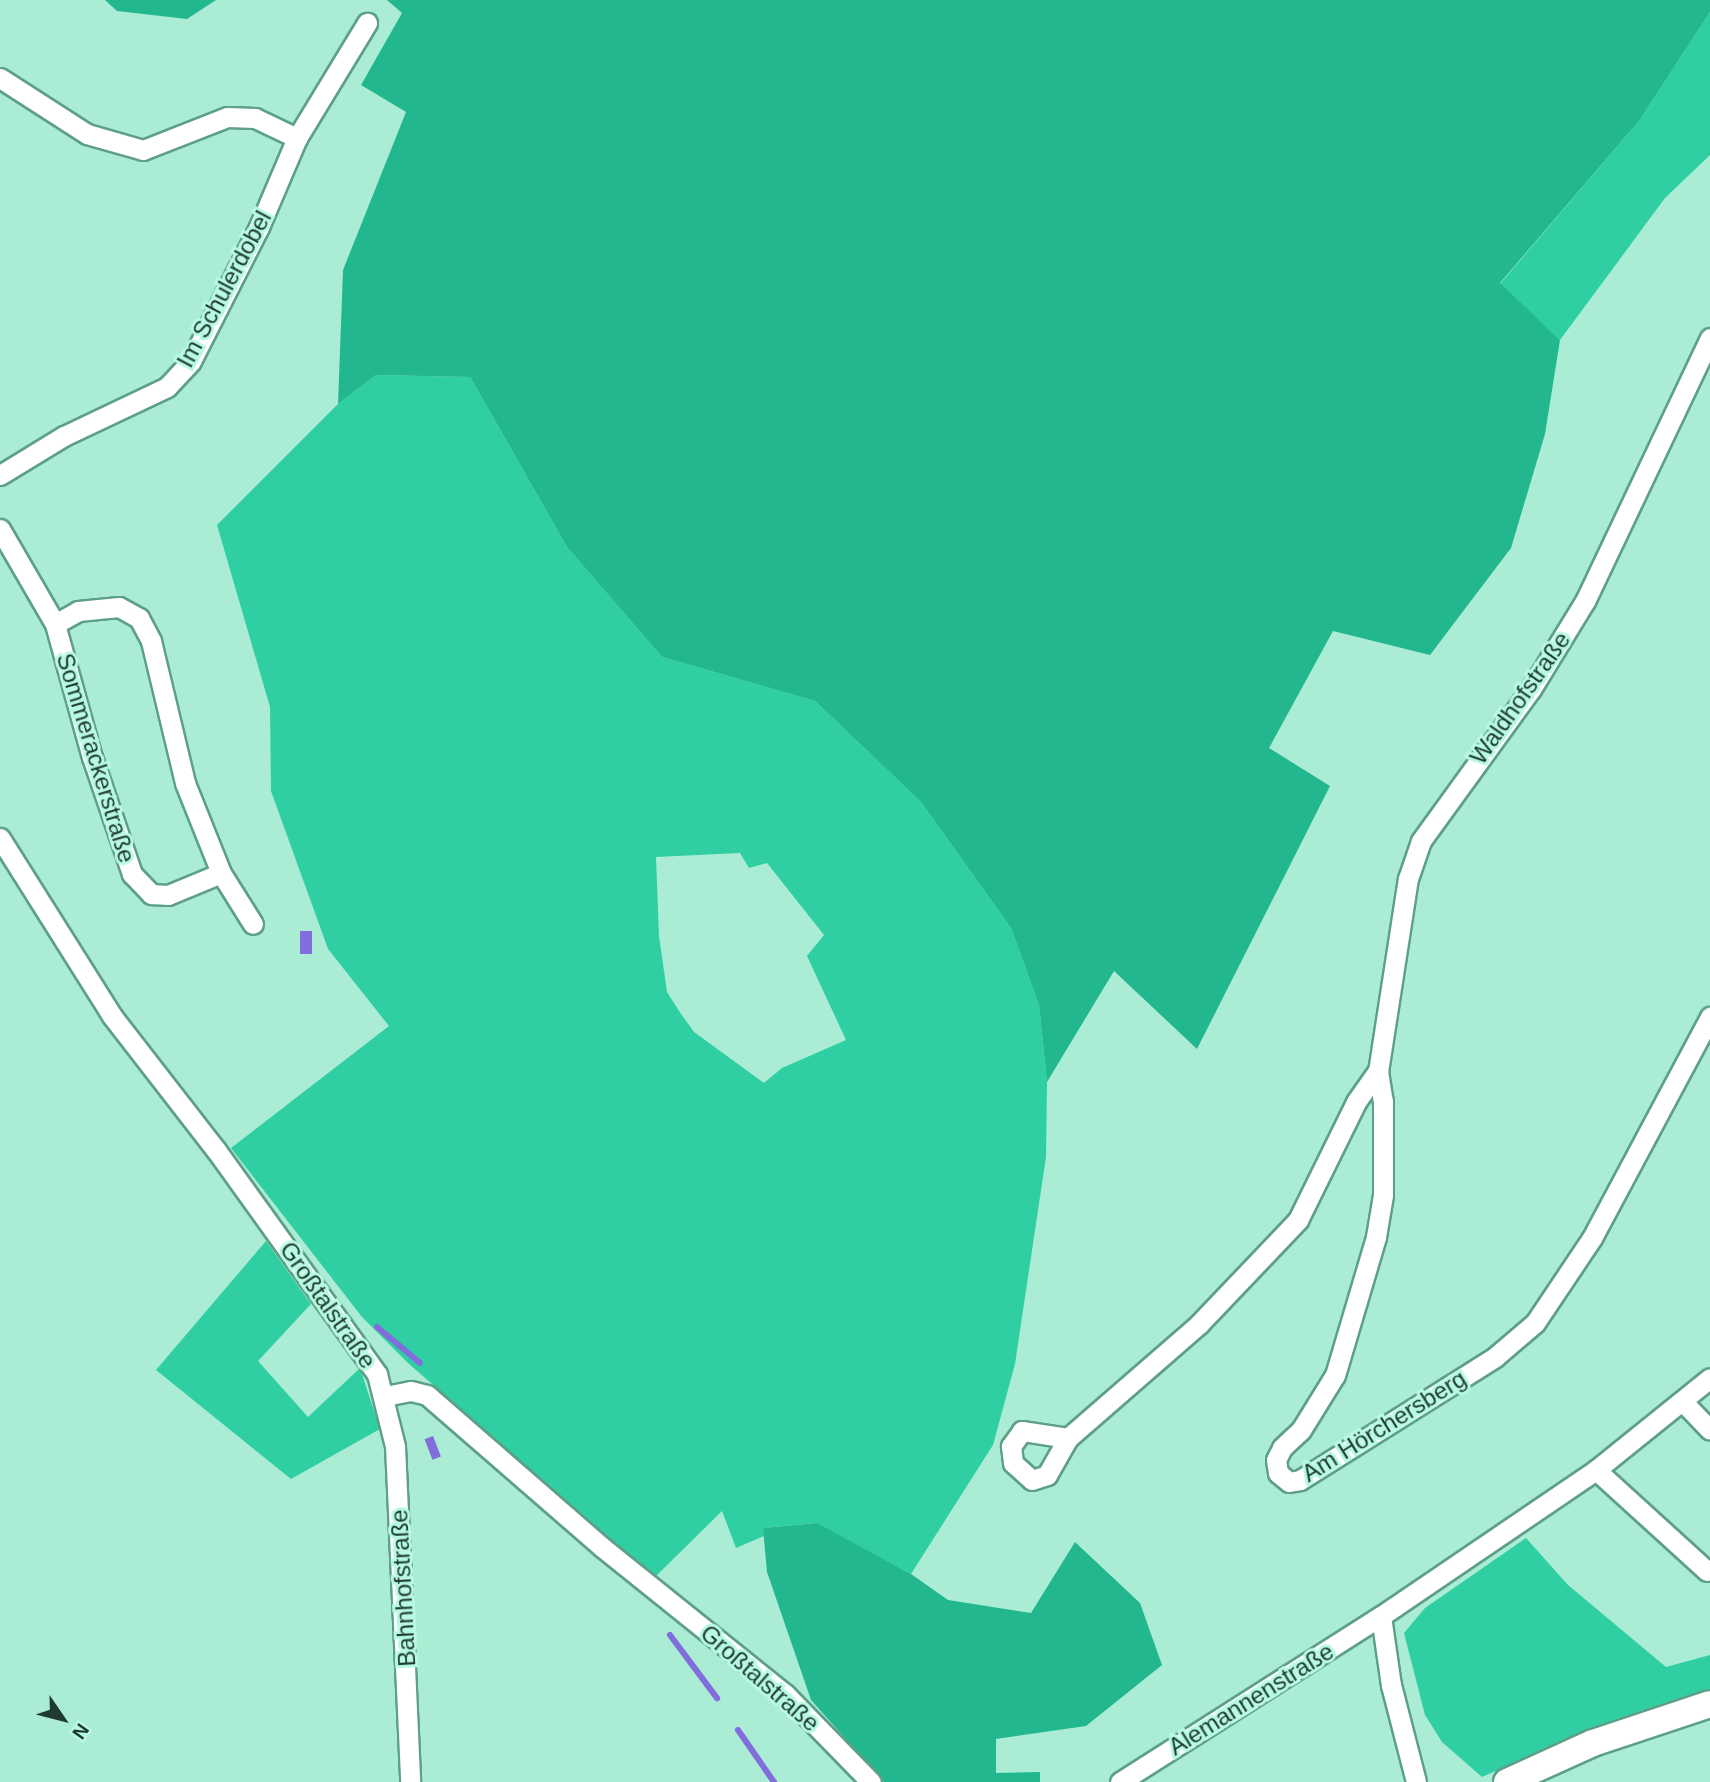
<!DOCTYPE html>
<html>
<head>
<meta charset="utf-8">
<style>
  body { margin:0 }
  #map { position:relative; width:1710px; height:1782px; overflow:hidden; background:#aaedd4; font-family:Arial,sans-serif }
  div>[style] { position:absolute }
  .green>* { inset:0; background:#2fcfa3 }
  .forest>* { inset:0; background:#23b78f }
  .water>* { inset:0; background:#826ddd; transform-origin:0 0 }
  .stream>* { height:6px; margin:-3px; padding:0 3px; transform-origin:3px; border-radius:3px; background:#826ddd }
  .roads { filter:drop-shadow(2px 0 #5e9f88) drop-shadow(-2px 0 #5e9f88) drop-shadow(0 2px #5e9f88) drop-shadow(0 -2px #5e9f88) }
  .street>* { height:19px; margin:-9.5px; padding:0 9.5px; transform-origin:9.5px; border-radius:9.5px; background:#fff }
  .secondary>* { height:26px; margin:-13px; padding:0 13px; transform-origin:13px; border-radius:13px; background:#fff }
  span { translate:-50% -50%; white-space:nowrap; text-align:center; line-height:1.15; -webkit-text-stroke:6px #b7fae1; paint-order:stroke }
  .street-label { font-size:24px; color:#1f3b31 }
  .north { position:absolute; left:28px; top:1684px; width:70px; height:70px; -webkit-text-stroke:5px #b7fae1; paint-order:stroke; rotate:125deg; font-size:19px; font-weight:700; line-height:28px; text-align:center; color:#1f3b31 }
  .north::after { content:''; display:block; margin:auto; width:24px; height:32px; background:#1f3b31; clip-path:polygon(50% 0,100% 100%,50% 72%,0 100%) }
</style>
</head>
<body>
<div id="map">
  <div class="green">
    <div style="clip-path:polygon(1710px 12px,1710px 155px,1665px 198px,1560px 340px,1500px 284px,1639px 121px)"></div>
    <div style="clip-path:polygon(evenodd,376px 375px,470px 377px,567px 547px,662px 657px,815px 701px,921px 802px,1011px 928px,1039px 1005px,1047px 1082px,1046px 1157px,1015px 1364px,993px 1445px,911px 1574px,816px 1523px,763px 1528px,764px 1536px,736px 1548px,722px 1511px,654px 1578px,408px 1363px,362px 1317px,231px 1148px,389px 1026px,328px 949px,271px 791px,270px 707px,217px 525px,338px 404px,376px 375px,740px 853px,749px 868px,767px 863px,824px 935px,807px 956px,846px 1040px,782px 1068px,764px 1083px,694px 1032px,679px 1011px,667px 992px,659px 936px,656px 857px,740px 853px)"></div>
    <div style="clip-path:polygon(266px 1241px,311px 1304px,258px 1361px,308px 1417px,360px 1368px,380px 1429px,291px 1479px,156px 1370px)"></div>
    <div style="clip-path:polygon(1526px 1538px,1568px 1585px,1666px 1667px,1710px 1655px,1710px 1694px,1552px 1745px,1482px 1777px,1442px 1742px,1425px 1715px,1404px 1633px,1425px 1608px)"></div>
  </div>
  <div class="forest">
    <div style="clip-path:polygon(105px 0,216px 0,187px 19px,117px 11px)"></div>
    <div style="clip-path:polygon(387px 0,1710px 0,1710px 12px,1639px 121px,1500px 283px,1560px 340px,1545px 434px,1511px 548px,1430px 655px,1333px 631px,1269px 748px,1330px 786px,1197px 1049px,1114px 971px,1047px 1082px,1039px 1005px,1011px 928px,921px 802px,815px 701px,662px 657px,567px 547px,470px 377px,376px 375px,338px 404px,343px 270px,406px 112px,361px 85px,402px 13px)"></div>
    <div style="clip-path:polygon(817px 1523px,911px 1574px,948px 1600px,1031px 1613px,1075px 1542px,1140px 1603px,1162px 1665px,1086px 1726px,996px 1739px,996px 1773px,1040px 1772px,1040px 1782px,884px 1782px,811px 1700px,767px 1572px,763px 1528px)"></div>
  </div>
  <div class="water">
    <div style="left:300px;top:931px;width:12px;height:23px"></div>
    <div style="left:433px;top:1436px;width:22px;height:9px;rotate:69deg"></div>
  </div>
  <div class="stream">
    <div style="left:377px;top:1327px;width:56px;rotate:39.9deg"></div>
    <div style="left:670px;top:1635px;width:79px;rotate:53.3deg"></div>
    <div style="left:738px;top:1730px;width:63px;rotate:55.3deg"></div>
  </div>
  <div class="roads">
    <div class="street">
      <div style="left:0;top:78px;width:103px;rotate:32.8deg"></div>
      <div style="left:87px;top:134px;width:58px;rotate:15.9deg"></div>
      <div style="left:143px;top:150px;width:90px;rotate:-21.4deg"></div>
      <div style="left:227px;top:117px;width:28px;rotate:2deg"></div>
      <div style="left:255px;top:118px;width:47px;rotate:25.5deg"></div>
      <div style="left:1710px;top:338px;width:291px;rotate:115.4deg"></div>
      <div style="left:1585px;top:601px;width:103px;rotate:121.5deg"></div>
      <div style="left:1531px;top:689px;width:188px;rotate:125.9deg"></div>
      <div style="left:1421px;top:841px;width:39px;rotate:109deg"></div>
      <div style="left:1408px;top:878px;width:195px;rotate:98.8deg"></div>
      <div style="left:1378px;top:1071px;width:30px;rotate:81deg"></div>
      <div style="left:1383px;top:1101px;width:94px;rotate:90deg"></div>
      <div style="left:1383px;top:1195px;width:43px;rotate:99.5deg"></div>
      <div style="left:1376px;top:1237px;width:144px;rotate:106.5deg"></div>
      <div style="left:1335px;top:1375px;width:65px;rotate:121.7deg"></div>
      <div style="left:1301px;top:1430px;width:26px;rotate:137deg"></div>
      <div style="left:1282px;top:1448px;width:13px;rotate:117deg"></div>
      <div style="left:1276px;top:1460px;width:13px;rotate:81deg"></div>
      <div style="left:1278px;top:1473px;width:14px;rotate:39deg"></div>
      <div style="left:1289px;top:1482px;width:11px;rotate:-10deg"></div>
      <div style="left:1300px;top:1480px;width:231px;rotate:-32.2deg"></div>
      <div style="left:1495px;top:1357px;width:52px;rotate:-40.4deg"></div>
      <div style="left:1535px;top:1323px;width:102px;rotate:-56.2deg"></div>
      <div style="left:1592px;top:1238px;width:251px;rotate:-61.9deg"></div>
      <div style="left:0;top:475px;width:75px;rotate:-31.4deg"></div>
      <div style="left:64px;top:436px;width:114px;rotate:-25.4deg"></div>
      <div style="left:167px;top:387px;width:35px;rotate:-47deg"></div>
      <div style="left:191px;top:361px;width:150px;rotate:-63.1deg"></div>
      <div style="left:259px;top:227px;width:97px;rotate:-66.9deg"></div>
      <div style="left:297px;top:138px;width:135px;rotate:-58.7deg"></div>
      <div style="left:0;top:529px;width:110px;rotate:59.9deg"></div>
      <div style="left:55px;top:624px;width:138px;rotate:74.5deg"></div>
      <div style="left:92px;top:757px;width:124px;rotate:71.1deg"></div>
      <div style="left:132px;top:874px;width:28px;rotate:46deg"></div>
      <div style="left:151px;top:894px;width:17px;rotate:3deg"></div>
      <div style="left:168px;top:895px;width:57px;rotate:-22.5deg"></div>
      <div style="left:55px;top:624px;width:26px;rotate:-29deg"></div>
      <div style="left:78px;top:611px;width:41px;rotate:-5.6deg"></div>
      <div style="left:119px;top:607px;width:23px;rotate:29deg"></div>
      <div style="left:139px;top:618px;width:26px;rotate:62deg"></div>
      <div style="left:151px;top:641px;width:146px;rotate:76.5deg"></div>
      <div style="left:185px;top:783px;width:97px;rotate:68.2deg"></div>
      <div style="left:221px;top:873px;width:60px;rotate:57.9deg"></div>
      <div style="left:0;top:838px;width:210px;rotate:57.8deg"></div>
      <div style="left:112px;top:1016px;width:170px;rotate:52.2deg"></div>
      <div style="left:216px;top:1150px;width:276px;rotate:54.3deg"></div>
      <div style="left:377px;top:1374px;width:74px;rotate:76deg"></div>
      <div style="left:395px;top:1446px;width:336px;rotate:87.4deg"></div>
      <div style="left:385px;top:1396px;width:26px;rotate:-11deg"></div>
      <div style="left:411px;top:1391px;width:16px;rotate:14deg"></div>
      <div style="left:427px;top:1395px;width:232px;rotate:41deg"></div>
      <div style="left:602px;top:1547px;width:235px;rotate:38.8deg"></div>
      <div style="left:785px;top:1694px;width:123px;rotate:45.7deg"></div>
      <div style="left:1684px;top:1403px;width:37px;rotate:46deg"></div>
      <div style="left:1068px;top:1438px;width:47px;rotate:-171.3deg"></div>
      <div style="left:1022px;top:1431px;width:19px;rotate:126deg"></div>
      <div style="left:1011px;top:1446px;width:17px;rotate:83deg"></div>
      <div style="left:1013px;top:1463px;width:25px;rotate:42deg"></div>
      <div style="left:1032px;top:1480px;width:16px;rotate:-18deg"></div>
      <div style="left:1047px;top:1475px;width:43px;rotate:-60.4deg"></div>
      <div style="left:1068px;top:1438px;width:174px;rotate:-41deg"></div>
      <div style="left:1199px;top:1324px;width:144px;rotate:-46.4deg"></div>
      <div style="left:1298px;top:1220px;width:131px;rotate:-63.8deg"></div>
      <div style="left:1356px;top:1102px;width:38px;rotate:-55deg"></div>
      <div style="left:1596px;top:1470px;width:150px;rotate:42.3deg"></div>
      <div style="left:1381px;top:1616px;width:70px;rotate:81.8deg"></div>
      <div style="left:1391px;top:1685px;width:100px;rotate:75.5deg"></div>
      <div style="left:1120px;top:1782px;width:309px;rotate:-32.5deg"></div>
      <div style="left:1381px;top:1616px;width:260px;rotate:-34.2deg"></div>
      <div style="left:1596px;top:1470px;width:146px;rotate:-38.9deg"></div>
    </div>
    <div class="secondary">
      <div style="left:1507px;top:1782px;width:94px;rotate:-24.4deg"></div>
      <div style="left:1593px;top:1743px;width:123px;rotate:-18.4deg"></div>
    </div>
  </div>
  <div class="street-label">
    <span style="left:224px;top:289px;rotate:-62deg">Im Schulerdobel</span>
    <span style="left:1520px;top:698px;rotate:-55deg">Waldhofstraße</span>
    <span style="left:96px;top:758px;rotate:73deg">Sommerackerstraße</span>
    <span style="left:328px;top:1305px;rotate:55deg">Großtalstraße</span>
    <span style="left:1384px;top:1426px;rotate:-32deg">Am Hörchersberg</span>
    <span style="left:403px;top:1588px;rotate:-93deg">Bahnhofstraße</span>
    <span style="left:760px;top:1678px;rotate:41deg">Großtalstraße</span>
    <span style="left:1251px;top:1699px;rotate:-32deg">Alemannenstraße</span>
  </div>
  <div class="north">N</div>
</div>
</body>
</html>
